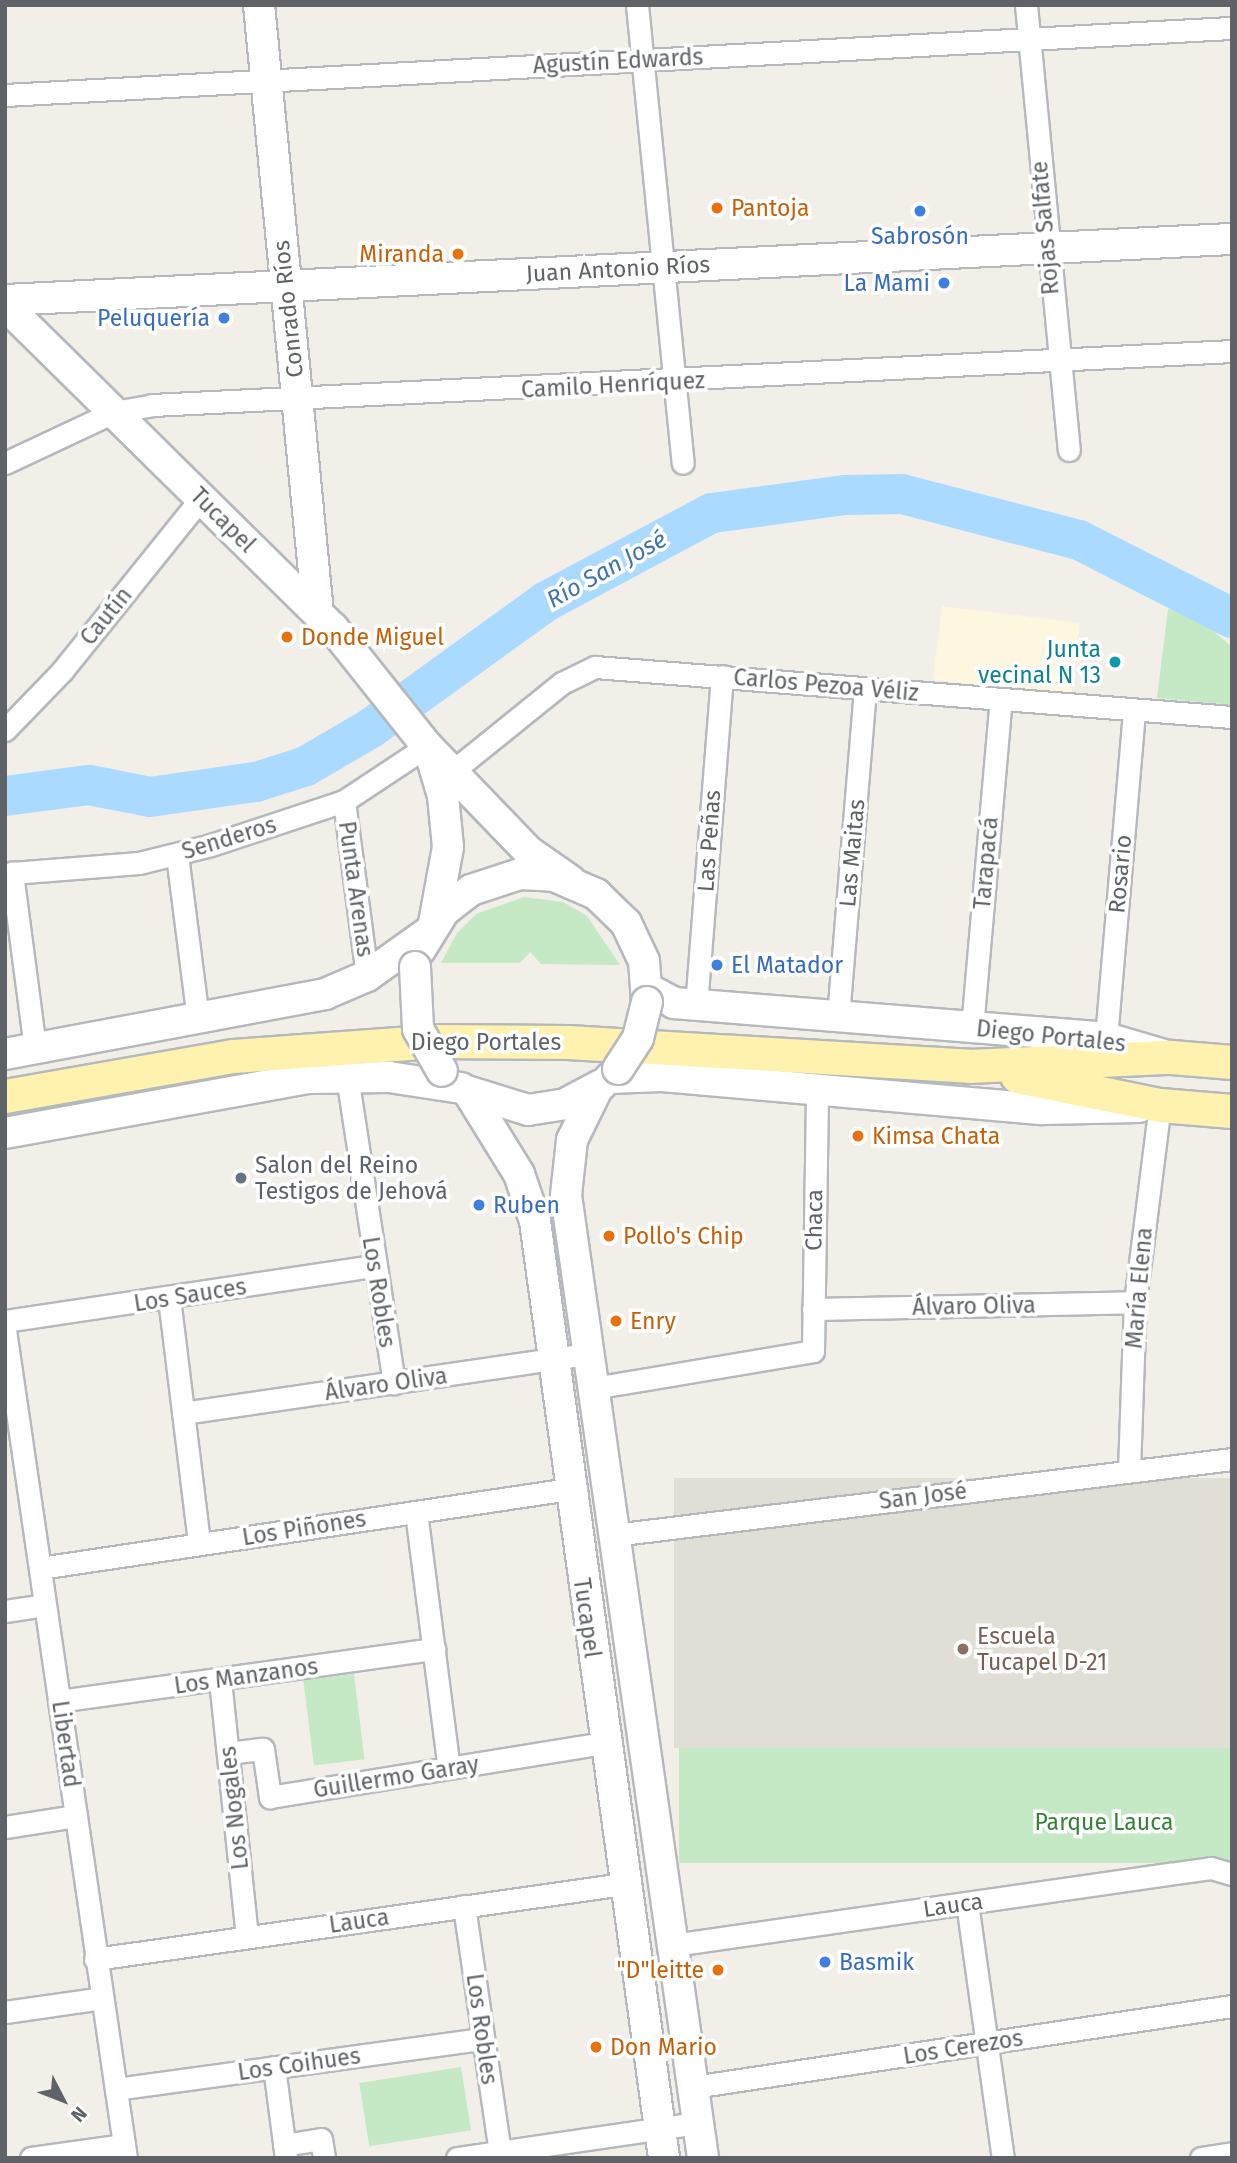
<!DOCTYPE html>
<html>
<head>
<meta charset="utf-8">
<style>
  body { margin:0 }
  #map { position:relative; width:1237px; height:2163px; overflow:hidden; background:#f1efe8; font-family:"Fira Sans",sans-serif }
  div>[style] { position:absolute }
  .commercial>* { inset:0; background:#fef7e0; transform-origin:0 0 }
  .education>* { inset:0; background:#e1ded6; transform-origin:0 0 }
  .green>* { inset:0; background:#c5e8c5; transform-origin:0 0 }
  .river>* { height:40px; margin:-20px; padding:0 20px; transform-origin:20px; border-radius:20px; background:#aadaff }
  .roads { filter:drop-shadow(2px 0 #b5b8bc) drop-shadow(-2px 0 #b5b8bc) drop-shadow(0 2px #b5b8bc) drop-shadow(0 -2px #b5b8bc) }
  .street>* { height:21px; margin:-10.5px; padding:0 10.5px; transform-origin:10.5px; border-radius:10.5px; background:#fff }
  .secondary>* { height:30px; margin:-15px; padding:0 15px; transform-origin:15px; border-radius:15px; background:#fff }
  .primary>* { height:33px; margin:-16.5px; padding:0 16.5px; transform-origin:16.5px; border-radius:16.5px; background:#fff2af }
  .bridges { filter:drop-shadow(2px 0 #b6babf) drop-shadow(-2px 0 #b6babf) drop-shadow(0 2px #b6babf) drop-shadow(0 -2px #b6babf) }
  .secondary-bridge>* { height:30px; margin:-15px; padding:0 15px; transform-origin:15px; border-radius:15px; background:#fff }
  .dots>* { width:19px; height:19px; translate:-50% -50%; box-sizing:border-box; border:4px solid #fff; border-radius:50% }
  span { translate:-50% -50%; white-space:nowrap; text-align:center; line-height:1.15; -webkit-text-stroke:7px #fff; paint-order:stroke }
  .street-label { font-size:23px; color:#5f6368 }
  .food-label { font-size:23px; color:#c56008 }
  .left { translate:0 -50%; text-align:left }
  .right { translate:-100% -50%; text-align:right }
  .shop-label { font-size:23px; color:#366cbe }
  .culture-label { font-size:23px; color:#0d838f }
  .worship-label { font-size:23px; color:#5b616d }
  .education-label { font-size:23px; color:#785e54 }
  .park-label { font-size:23px; color:#348238 }
  .water-label { font-size:24px; color:#4174aa; font-style:italic }
  .frame { position:absolute; inset:0; border:7px solid #5f6368; pointer-events:none }
  .north { position:absolute; left:28px; top:2065px; width:70px; height:70px; -webkit-text-stroke:5px #fff; paint-order:stroke; rotate:132deg; font-size:19px; font-weight:700; line-height:28px; text-align:center; color:#5f6368 }
  .north::after { content:''; display:block; margin:auto; width:24px; height:32px; background:#5f6368; clip-path:polygon(50% 0,100% 100%,50% 72%,0 100%) }
</style>
</head>
<body>
<div id="map">
  <div class="commercial">
    <div style="left:942px;top:606px;width:139px;height:74px;rotate:7deg"></div>
  </div>
  <div class="education">
    <div style="left:1232px;top:1478px;width:270px;height:558px;rotate:90deg"></div>
  </div>
  <div class="green">
    <div style="clip-path:polygon(1168px 609px,1196px 616px,1232px 647px,1232px 705px,1157px 698px)"></div>
    <div style="clip-path:polygon(524px 897px,563px 902px,587px 916px,620px 965px,541px 964px,530px 952px,520px 963px,441px 963px,457px 933px,476px 914px)"></div>
    <div style="left:354px;top:1674px;width:86px;height:51px;rotate:83deg"></div>
    <div style="left:1232px;top:1748px;width:115px;height:553px;rotate:90deg"></div>
    <div style="left:461px;top:2067px;width:64px;height:103px;rotate:81deg"></div>
  </div>
  <div class="river">
    <div style="left:5px;top:796px;width:85px;rotate:-7.5deg"></div>
    <div style="left:89px;top:785px;width:62px;rotate:11.1deg"></div>
    <div style="left:150px;top:797px;width:107px;rotate:-8.1deg"></div>
    <div style="left:256px;top:782px;width:52px;rotate:-17.7deg"></div>
    <div style="left:306px;top:766px;width:75px;rotate:-30.3deg"></div>
    <div style="left:371px;top:728px;width:215px;rotate:-35.9deg"></div>
    <div style="left:545px;top:602px;width:189px;rotate:-28.1deg"></div>
    <div style="left:712px;top:513px;width:134px;rotate:-7.7deg"></div>
    <div style="left:845px;top:495px;width:57px;rotate:-1deg"></div>
    <div style="left:902px;top:494px;width:183px;rotate:14.6deg"></div>
    <div style="left:1079px;top:540px;width:172px;rotate:27deg"></div>
  </div>
  <div class="roads">
    <div class="street">
      <div style="left:637px;top:5px;width:460px;rotate:84.3deg"></div>
      <div style="left:1026px;top:5px;width:447px;rotate:84.5deg"></div>
      <div style="left:5px;top:95px;width:1229px;rotate:-3.13deg"></div>
      <div style="left:5px;top:463px;width:120px;rotate:-25.1deg"></div>
      <div style="left:114px;top:412px;width:39px;rotate:-10deg"></div>
      <div style="left:152px;top:405px;width:1081px;rotate:-2.86deg"></div>
      <div style="left:5px;top:730px;width:82px;rotate:-46deg"></div>
      <div style="left:62px;top:671px;width:222px;rotate:-51.2deg"></div>
      <div style="left:454px;top:770px;width:139px;rotate:-38.9deg"></div>
      <div style="left:562px;top:683px;width:37px;rotate:-26deg"></div>
      <div style="left:595px;top:667px;width:639px;rotate:4.49deg"></div>
      <div style="left:344px;top:801px;width:177px;rotate:82.5deg"></div>
      <div style="left:177px;top:855px;width:165px;rotate:82.7deg"></div>
      <div style="left:696px;top:1006px;width:331px;rotate:-85.5deg"></div>
      <div style="left:838px;top:1017px;width:330px;rotate:-85.3deg"></div>
      <div style="left:972px;top:1028px;width:330px;rotate:-85deg"></div>
      <div style="left:1106px;top:1038px;width:329px;rotate:-85.1deg"></div>
      <div style="left:35px;top:1048px;width:177px;rotate:-97.5deg"></div>
      <div style="left:12px;top:873px;width:127px;rotate:-4.5deg"></div>
      <div style="left:139px;top:863px;width:74px;rotate:-14deg"></div>
      <div style="left:211px;top:845px;width:140px;rotate:-18.3deg"></div>
      <div style="left:344px;top:801px;width:100px;rotate:-33.5deg"></div>
      <div style="left:347px;top:1076px;width:311px;rotate:81.3deg"></div>
      <div style="left:169px;top:1298px;width:248px;rotate:83deg"></div>
      <div style="left:813px;top:1309px;width:322px;rotate:-1.2deg"></div>
      <div style="left:5px;top:1321px;width:374px;rotate:-8.5deg"></div>
      <div style="left:5px;top:1330px;width:837px;rotate:81.69deg"></div>
      <div style="left:593px;top:1388px;width:223px;rotate:-9.5deg"></div>
      <div style="left:813px;top:1351px;width:262px;rotate:-89.1deg"></div>
      <div style="left:183px;top:1413px;width:409px;rotate:-8.3deg"></div>
      <div style="left:1129px;top:1471px;width:169px;rotate:-88deg"></div>
      <div style="left:1135px;top:1302px;width:199px;rotate:-82.8deg"></div>
      <div style="left:416px;top:1512px;width:258px;rotate:82.7deg"></div>
      <div style="left:614px;top:1535px;width:623px;rotate:-7.01deg"></div>
      <div style="left:40px;top:1568px;width:535px;rotate:-8.49deg"></div>
      <div style="left:5px;top:1611px;width:40px;rotate:-8.5deg"></div>
      <div style="left:220px;top:1680px;width:258px;rotate:84deg"></div>
      <div style="left:59px;top:1701px;width:379px;rotate:-7.9deg"></div>
      <div style="left:228px;top:1753px;width:35px;rotate:-7deg"></div>
      <div style="left:263px;top:1749px;width:49px;rotate:81.7deg"></div>
      <div style="left:270px;top:1797px;width:339px;rotate:-9.2deg"></div>
      <div style="left:5px;top:1827px;width:72px;rotate:-8.8deg"></div>
      <div style="left:967px;top:1903px;width:258px;rotate:82deg"></div>
      <div style="left:464px;top:1906px;width:249px;rotate:81.7deg"></div>
      <div style="left:673px;top:1945px;width:543px;rotate:-8.15deg"></div>
      <div style="left:1211px;top:1868px;width:22px;rotate:16deg"></div>
      <div style="left:95px;top:1959px;width:533px;rotate:-8.08deg"></div>
      <div style="left:5px;top:2012px;width:98px;rotate:-8.2deg"></div>
      <div style="left:274px;top:2067px;width:92px;rotate:82.5deg"></div>
      <div style="left:693px;top:2087px;width:545px;rotate:-8.55deg"></div>
      <div style="left:116px;top:2089px;width:370px;rotate:-7.8deg"></div>
      <div style="left:284px;top:2145px;width:37px;rotate:-9deg"></div>
      <div style="left:321px;top:2139px;width:19px;rotate:81deg"></div>
      <div style="left:31px;top:2158px;width:94px;rotate:-8deg"></div>
      <div style="left:457px;top:2158px;width:244px;rotate:-8.3deg"></div>
      <div style="left:1201px;top:2158px;width:31px;rotate:-9deg"></div>
    </div>
    <div class="secondary">
      <div style="left:259px;top:5px;width:611px;rotate:84.46deg"></div>
      <div style="left:5px;top:300px;width:1229px;rotate:-2.85deg"></div>
      <div style="left:5px;top:305px;width:460px;rotate:44.6deg"></div>
      <div style="left:333px;top:628px;width:151px;rotate:51.5deg"></div>
      <div style="left:427px;top:746px;width:146px;rotate:46.1deg"></div>
      <div style="left:528px;top:851px;width:52px;rotate:34.9deg"></div>
      <div style="left:429px;top:749px;width:49px;rotate:73.4deg"></div>
      <div style="left:443px;top:796px;width:51px;rotate:84.4deg"></div>
      <div style="left:448px;top:847px;width:77px;rotate:100.4deg"></div>
      <div style="left:420px;top:950px;width:46px;rotate:-58.4deg"></div>
      <div style="left:444px;top:911px;width:34px;rotate:-38deg"></div>
      <div style="left:471px;top:890px;width:52px;rotate:-18.1deg"></div>
      <div style="left:520px;top:874px;width:34px;rotate:3deg"></div>
      <div style="left:554px;top:876px;width:46px;rotate:23.2deg"></div>
      <div style="left:596px;top:894px;width:42px;rotate:44deg"></div>
      <div style="left:626px;top:923px;width:42px;rotate:64.7deg"></div>
      <div style="left:644px;top:961px;width:41px;rotate:85.8deg"></div>
      <div style="left:648px;top:989px;width:30px;rotate:28deg"></div>
      <div style="left:674px;top:1003px;width:433px;rotate:4.6deg"></div>
      <div style="left:1106px;top:1038px;width:60px;rotate:16.3deg"></div>
      <div style="left:5px;top:1054px;width:326px;rotate:-10.6deg"></div>
      <div style="left:325px;top:994px;width:46px;rotate:-23.2deg"></div>
      <div style="left:367px;top:976px;width:76px;rotate:-35.4deg"></div>
      <div style="left:610px;top:1078px;width:52px;rotate:-2.2deg"></div>
      <div style="left:662px;top:1076px;width:382px;rotate:5deg"></div>
      <div style="left:1043px;top:1109px;width:96px;rotate:-1.2deg"></div>
      <div style="left:598px;top:1087px;width:59px;rotate:116.1deg"></div>
      <div style="left:572px;top:1140px;width:55px;rotate:96.2deg"></div>
      <div style="left:566px;top:1195px;width:973px;rotate:81.9deg"></div>
      <div style="left:467px;top:1091px;width:64px;rotate:17.3deg"></div>
      <div style="left:528px;top:1110px;width:37px;rotate:-9deg"></div>
      <div style="left:565px;top:1104px;width:41px;rotate:-27.8deg"></div>
      <div style="left:469px;top:1093px;width:95px;rotate:58.3deg"></div>
      <div style="left:519px;top:1174px;width:50px;rotate:71.2deg"></div>
      <div style="left:535px;top:1221px;width:946px;rotate:82.16deg"></div>
      <div style="left:5px;top:1133px;width:308px;rotate:-10.3deg"></div>
      <div style="left:308px;top:1078px;width:81px;rotate:-0.7deg"></div>
      <div style="left:389px;top:1077px;width:73px;rotate:8.7deg"></div>
    </div>
    <div class="primary">
      <div style="left:1017px;top:1076px;width:146px;rotate:11.5deg"></div>
      <div style="left:1160px;top:1105px;width:72px;rotate:4.8deg"></div>
      <div style="left:5px;top:1096px;width:231px;rotate:-10deg"></div>
      <div style="left:233px;top:1056px;width:203px;rotate:-4.2deg"></div>
      <div style="left:435px;top:1041px;width:133px;rotate:0.4deg"></div>
      <div style="left:568px;top:1042px;width:402px;rotate:3.4deg"></div>
      <div style="left:969px;top:1066px;width:202px;rotate:-2.6deg"></div>
      <div style="left:1171px;top:1057px;width:61px;rotate:4.7deg"></div>
    </div>
  </div>
  <div class="bridges">
    <div class="secondary-bridge">
      <div style="left:415px;top:967px;width:62px;rotate:87.2deg"></div>
      <div style="left:418px;top:1029px;width:48px;rotate:60.3deg"></div>
      <div style="left:618px;top:1069px;width:37px;rotate:-57deg"></div>
      <div style="left:638px;top:1038px;width:37px;rotate:-76deg"></div>
    </div>
  </div>
  <div class="dots">
    <div style="left:717px;top:208px;background:#e8710a"></div>
    <div style="left:920px;top:211px;background:#3f7fe0"></div>
    <div style="left:458px;top:254px;background:#e8710a"></div>
    <div style="left:944px;top:283px;background:#3f7fe0"></div>
    <div style="left:224px;top:318px;background:#3f7fe0"></div>
    <div style="left:287px;top:637px;background:#e8710a"></div>
    <div style="left:1115px;top:662px;background:#0f9aa8"></div>
    <div style="left:717px;top:965px;background:#3f7fe0"></div>
    <div style="left:858px;top:1136px;background:#e8710a"></div>
    <div style="left:241px;top:1178px;background:#6b7280"></div>
    <div style="left:479px;top:1205px;background:#3f7fe0"></div>
    <div style="left:609px;top:1236px;background:#e8710a"></div>
    <div style="left:616px;top:1321px;background:#e8710a"></div>
    <div style="left:963px;top:1649px;background:#8d6e63"></div>
    <div style="left:825px;top:1962px;background:#3f7fe0"></div>
    <div style="left:718px;top:1970px;background:#e8710a"></div>
    <div style="left:596px;top:2047px;background:#e8710a"></div>
  </div>
  <div class="street-label">
    <span style="left:618px;top:61px;rotate:-3deg">Agustín Edwards</span>
    <span style="left:1045px;top:228px;rotate:-95deg">Rojas Salfate</span>
    <span style="left:618px;top:269px;rotate:-3deg">Juan Antonio Ríos</span>
    <span style="left:288px;top:309px;rotate:-96deg">Conrado Ríos</span>
    <span style="left:613px;top:385px;rotate:-3deg">Camilo Henríquez</span>
    <span style="left:223px;top:520px;rotate:45deg">Tucapel</span>
    <span style="left:106px;top:616px;rotate:-51deg">Cautín</span>
    <span style="left:826px;top:685px;rotate:5deg">Carlos Pezoa Véliz</span>
    <span style="left:229px;top:838px;rotate:-17deg">Senderos</span>
    <span style="left:709px;top:841px;rotate:-86deg">Las Peñas</span>
    <span style="left:852px;top:853px;rotate:-85deg">Las Maitas</span>
    <span style="left:986px;top:863px;rotate:-85deg">Tarapacá</span>
    <span style="left:1120px;top:874px;rotate:-85deg">Rosario</span>
    <span style="left:356px;top:889px;rotate:82deg">Punta Arenas</span>
    <span style="left:1051px;top:1036px;rotate:6deg">Diego Portales</span>
    <span style="left:486px;top:1042px">Diego Portales</span>
    <span style="left:814px;top:1220px;rotate:-89deg">Chaca</span>
    <span style="left:1139px;top:1288px;rotate:-85deg">María Elena</span>
    <span style="left:379px;top:1292px;rotate:81deg">Los Robles</span>
    <span style="left:190px;top:1295px;rotate:-9deg">Los Sauces</span>
    <span style="left:974px;top:1306px;rotate:-1deg">Álvaro Oliva</span>
    <span style="left:386px;top:1384px;rotate:-8deg">Álvaro Oliva</span>
    <span style="left:923px;top:1496px;rotate:-7deg">San José</span>
    <span style="left:304px;top:1528px;rotate:-9deg">Los Piñones</span>
    <span style="left:587px;top:1618px;rotate:82deg">Tucapel</span>
    <span style="left:246px;top:1676px;rotate:-8deg">Los Manzanos</span>
    <span style="left:66px;top:1744px;rotate:82deg">Libertad</span>
    <span style="left:396px;top:1777px;rotate:-9deg">Guillermo Garay</span>
    <span style="left:234px;top:1808px;rotate:-96deg">Los Nogales</span>
    <span style="left:953px;top:1905px;rotate:-8deg">Lauca</span>
    <span style="left:359px;top:1921px;rotate:-8deg">Lauca</span>
    <span style="left:482px;top:2029px;rotate:82deg">Los Robles</span>
    <span style="left:963px;top:2047px;rotate:-9deg">Los Cerezos</span>
    <span style="left:299px;top:2064px;rotate:-8deg">Los Coihues</span>
  </div>
  <div class="food-label">
    <span class="left" style="left:731px;top:208px">Pantoja</span>
    <span class="right" style="left:444px;top:254px">Miranda</span>
    <span class="left" style="left:301px;top:637px">Donde Miguel</span>
    <span class="left" style="left:872px;top:1136px">Kimsa Chata</span>
    <span class="left" style="left:623px;top:1236px">Pollo's Chip</span>
    <span class="left" style="left:630px;top:1321px">Enry</span>
    <span class="right" style="left:704px;top:1970px">"D"leitte</span>
    <span class="left" style="left:610px;top:2047px">Don Mario</span>
  </div>
  <div class="shop-label">
    <span style="left:920px;top:236px">Sabrosón</span>
    <span class="right" style="left:930px;top:283px">La Mami</span>
    <span class="right" style="left:210px;top:318px">Peluquería</span>
    <span class="left" style="left:731px;top:965px">El Matador</span>
    <span class="left" style="left:493px;top:1205px">Ruben</span>
    <span class="left" style="left:839px;top:1962px">Basmik</span>
  </div>
  <div class="culture-label">
    <span class="right" style="left:1101px;top:662px">Junta<br>vecinal N 13</span>
  </div>
  <div class="worship-label">
    <span class="left" style="left:255px;top:1178px">Salon del Reino<br>Testigos de Jehová</span>
  </div>
  <div class="education-label">
    <span class="left" style="left:977px;top:1649px">Escuela<br>Tucapel D-21</span>
  </div>
  <div class="park-label">
    <span style="left:1104px;top:1822px">Parque Lauca</span>
  </div>
  <div class="water-label">
    <span style="left:607px;top:570px;rotate:-29deg">Río San José</span>
  </div>
  <div class="frame"></div>
  <div class="north">N</div>
</div>
</body>
</html>
